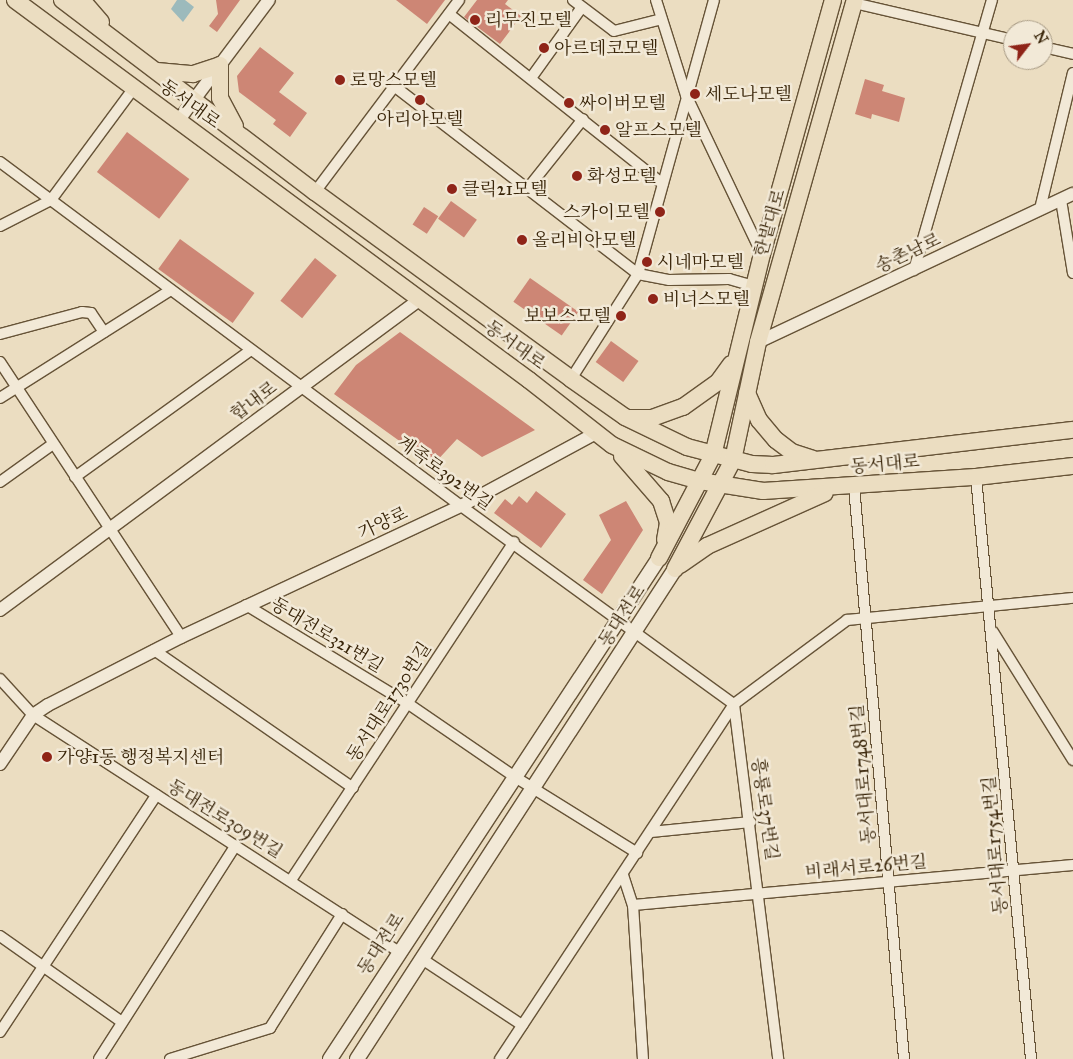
<!DOCTYPE html>
<html>
<head>
<meta charset="utf-8">
<style>
  body { margin:0 }
  #map { position:relative; width:1073px; height:1059px; overflow:hidden; background:#ebddc1; font-family:"IM FELL Great Primer","Noto Serif KR",serif }
  div>[style] { position:absolute }
  .water>* { inset:0; background:#9cbabc }
  .building>* { inset:0; background:#cd8675; transform-origin:0 0 }
  .roads { filter:drop-shadow(1px 0 #665337) drop-shadow(-1px 0 #665337) drop-shadow(0 1px #665337) drop-shadow(0 -1px #665337) }
  .minor>* { height:10px; margin:-5px; padding:0 5px; transform-origin:5px; border-radius:5px; background:#f2e9d7 }
  .tertiary>* { height:12px; margin:-6px; padding:0 6px; transform-origin:6px; border-radius:6px; background:#f2e9d7 }
  .secondary>* { height:14px; margin:-7px; padding:0 7px; transform-origin:7px; border-radius:7px; background:#f2e9d7 }
  .primary>* { height:16px; margin:-8px; padding:0 8px; transform-origin:8px; border-radius:8px; background:#ebddc1 }
  .dots>* { width:14px; height:14px; translate:-50% -50%; box-sizing:border-box; border:2px solid #f2e9d7; border-radius:50% }
  span { translate:-50% -50%; white-space:nowrap; text-align:center; line-height:1.15; -webkit-text-stroke:5px #f2e9d7; paint-order:stroke }
  .poi-label { font-size:18px; color:#392509 }
  .left { translate:0 -50%; text-align:left }
  .right { translate:-100% -50%; text-align:right }
  .street-label { font-size:18px; color:#392509 }
  .north { position:absolute; left:1003px; top:20px; width:50px; height:50px; box-sizing:border-box; background:#f2e9d7; border:1px solid #a89b85; border-radius:50%; rotate:60deg; font-size:14px; font-weight:700; line-height:20px; text-align:center; color:#392509 }
  .north::after { content:''; display:block; margin:auto; width:18px; height:22px; background:#8f2418; clip-path:polygon(50% 0,100% 100%,50% 72%,0 100%) }
</style>
</head>
<body>
<div id="map">
  <div class="water">
    <div style="clip-path:polygon(177px 0,185px 0,194px 7px,183px 22px,171px 9px)"></div>
  </div>
  <div class="building">
    <div style="clip-path:polygon(216px 0,240px 0,217px 32px,209px 26px,218px 14px)"></div>
    <div style="clip-path:polygon(396px 0,445px 0,427px 24px)"></div>
    <div style="clip-path:polygon(477px 0,508px 0,505px 4px,521px 16px,500px 44px,464px 17px)"></div>
    <div style="clip-path:polygon(260px 47px,294px 73px,279px 92px,307px 113px,290px 137px,273px 124px,276px 120px,239px 92px,237px 76px)"></div>
    <div style="clip-path:polygon(865px 79px,884px 85px,882px 91px,905px 98px,899px 122px,872px 114px,871px 119px,855px 114px)"></div>
    <div style="left:127px;top:132px;width:78px;height:50px;rotate:37deg"></div>
    <div style="left:451px;top:201px;width:32px;height:22px;rotate:36deg"></div>
    <div style="left:424px;top:207px;width:17px;height:21px;rotate:33deg"></div>
    <div style="left:180px;top:239px;width:92px;height:37px;rotate:36deg"></div>
    <div style="left:315px;top:258px;width:28px;height:55px;rotate:39deg"></div>
    <div style="left:530px;top:278px;width:59px;height:29px;rotate:35deg"></div>
    <div style="clip-path:polygon(400px 332px,535px 430px,482px 457px,457px 439px,433px 465px,334px 394px,356px 365px)"></div>
    <div style="left:611px;top:341px;width:34px;height:26px;rotate:36deg"></div>
    <div style="clip-path:polygon(536px 491px,566px 514px,541px 548px,494px 513px,505px 499px,512px 505px,519px 496px,527px 503px)"></div>
    <div style="clip-path:polygon(626px 501px,643px 530px,602px 594px,583px 580px,611px 540px,599px 515px)"></div>
  </div>
  <div class="roads">
    <div class="minor">
      <div style="left:573px;top:0;width:51px;rotate:37.1deg"></div>
      <div style="left:614px;top:31px;width:49px;rotate:-14deg"></div>
      <div style="left:656px;top:0;width:100px;rotate:72.5deg"></div>
      <div style="left:686px;top:95px;width:176px;rotate:64.5deg"></div>
      <div style="left:854px;top:3px;width:163px;rotate:13.1deg"></div>
      <div style="left:449px;top:14px;width:273px;rotate:38.5deg"></div>
      <div style="left:1043px;top:47px;width:31px;rotate:13deg"></div>
      <div style="left:531px;top:78px;width:87px;rotate:-54.3deg"></div>
      <div style="left:394px;top:86px;width:308px;rotate:37.6deg"></div>
      <div style="left:638px;top:274px;width:32px;rotate:11deg"></div>
      <div style="left:669px;top:280px;width:60px;rotate:-1deg"></div>
      <div style="left:729px;top:279px;width:26px;rotate:16deg"></div>
      <div style="left:0;top:162px;width:575px;rotate:36.73deg"></div>
      <div style="left:461px;top:506px;width:337px;rotate:36deg"></div>
      <div style="left:734px;top:704px;width:358px;rotate:82.9deg"></div>
      <div style="left:528px;top:188px;width:88px;rotate:-51.4deg"></div>
      <div style="left:315px;top:192px;width:240px;rotate:-53.1deg"></div>
      <div style="left:1061px;top:200px;width:74px;rotate:80.7deg"></div>
      <div style="left:1040px;top:209px;width:140px;rotate:-76.4deg"></div>
      <div style="left:0;top:226px;width:57px;rotate:-27deg"></div>
      <div style="left:51px;top:200px;width:139px;rotate:-53.5deg"></div>
      <div style="left:914px;top:270px;width:281px;rotate:-73.9deg"></div>
      <div style="left:0;top:334px;width:85px;rotate:-15deg"></div>
      <div style="left:82px;top:312px;width:9px;rotate:6deg"></div>
      <div style="left:91px;top:313px;width:23px;rotate:56deg"></div>
      <div style="left:0;top:362px;width:329px;rotate:56.6deg"></div>
      <div style="left:571px;top:379px;width:125px;rotate:-57.5deg"></div>
      <div style="left:638px;top:274px;width:284px;rotate:-74.5deg"></div>
      <div style="left:0;top:398px;width:202px;rotate:-32.3deg"></div>
      <div style="left:75px;top:477px;width:217px;rotate:-35.8deg"></div>
      <div style="left:976px;top:477px;width:585px;rotate:84.6deg"></div>
      <div style="left:0;top:482px;width:65px;rotate:-35.6deg"></div>
      <div style="left:854px;top:486px;width:575px;rotate:85.01deg"></div>
      <div style="left:246px;top:605px;width:188px;rotate:31.3deg"></div>
      <div style="left:407px;top:703px;width:131px;rotate:34.4deg"></div>
      <div style="left:515px;top:777px;width:144px;rotate:31.9deg"></div>
      <div style="left:993px;top:632px;width:151px;rotate:58deg"></div>
      <div style="left:154px;top:650px;width:242px;rotate:34.7deg"></div>
      <div style="left:0;top:679px;width:49px;rotate:47.5deg"></div>
      <div style="left:33px;top:715px;width:437px;rotate:32.9deg"></div>
      <div style="left:651px;top:832px;width:100px;rotate:-5.7deg"></div>
      <div style="left:623px;top:875px;width:32px;rotate:72deg"></div>
      <div style="left:633px;top:905px;width:154px;rotate:86.3deg"></div>
      <div style="left:291px;top:880px;width:405px;rotate:-56.6deg"></div>
      <div style="left:633px;top:905px;width:442px;rotate:-5.2deg"></div>
      <div style="left:0;top:936px;width:149px;rotate:35.2deg"></div>
      <div style="left:422px;top:959px;width:120px;rotate:33.4deg"></div>
      <div style="left:0;top:1032px;width:284px;rotate:-56.6deg"></div>
      <div style="left:99px;top:1059px;width:253px;rotate:-57.4deg"></div>
      <div style="left:170px;top:1059px;width:105px;rotate:-17.2deg"></div>
      <div style="left:270px;top:1028px;width:135px;rotate:-57.7deg"></div>
      <div style="left:500px;top:1059px;width:425px;rotate:-56.6deg"></div>
      <div style="left:734px;top:704px;width:141px;rotate:-36.6deg"></div>
      <div style="left:847px;top:620px;width:227px;rotate:-5.6deg"></div>
    </div>
    <div class="tertiary">
      <div style="left:178px;top:121px;width:151px;rotate:-53.1deg"></div>
      <div style="left:758px;top:342px;width:348px;rotate:-25.2deg"></div>
      <div style="left:0;top:610px;width:521px;rotate:-36.5deg"></div>
      <div style="left:0;top:764px;width:59px;rotate:-56deg"></div>
      <div style="left:33px;top:715px;width:18px;rotate:-34deg"></div>
      <div style="left:48px;top:705px;width:149px;rotate:-27.1deg"></div>
      <div style="left:181px;top:637px;width:309px;rotate:-25.1deg"></div>
      <div style="left:461px;top:506px;width:153px;rotate:-28.4deg"></div>
    </div>
    <div class="secondary">
      <div style="left:330px;top:1059px;width:599px;rotate:-56.71deg"></div>
      <div style="left:357px;top:1059px;width:584px;rotate:-57.02deg"></div>
    </div>
    <div class="primary">
      <div style="left:15px;top:0;width:639px;rotate:36.48deg"></div>
      <div style="left:529px;top:380px;width:105px;rotate:38.1deg"></div>
      <div style="left:612px;top:445px;width:62px;rotate:25.7deg"></div>
      <div style="left:668px;top:472px;width:33px;rotate:16deg"></div>
      <div style="left:700px;top:481px;width:64px;rotate:9deg"></div>
      <div style="left:763px;top:491px;width:213px;rotate:-3.8deg"></div>
      <div style="left:976px;top:477px;width:98px;rotate:-6.5deg"></div>
      <div style="left:62px;top:0;width:318px;rotate:37.2deg"></div>
      <div style="left:315px;top:192px;width:317px;rotate:36.1deg"></div>
      <div style="left:571px;top:379px;width:66px;rotate:35.1deg"></div>
      <div style="left:625px;top:417px;width:69px;rotate:25.8deg"></div>
      <div style="left:687px;top:447px;width:67px;rotate:14.7deg"></div>
      <div style="left:752px;top:464px;width:21px;rotate:3deg"></div>
      <div style="left:773px;top:465px;width:302px;rotate:-6.7deg"></div>
      <div style="left:82px;top:0;width:29px;rotate:49deg"></div>
      <div style="left:157px;top:71px;width:36px;rotate:5deg"></div>
      <div style="left:193px;top:74px;width:28px;rotate:-18deg"></div>
      <div style="left:220px;top:65px;width:33px;rotate:90deg"></div>
      <div style="left:220px;top:98px;width:32px;rotate:62deg"></div>
      <div style="left:747px;top:393px;width:30px;rotate:66deg"></div>
      <div style="left:759px;top:420px;width:26px;rotate:50deg"></div>
      <div style="left:776px;top:440px;width:20px;rotate:37deg"></div>
      <div style="left:792px;top:452px;width:22px;rotate:18deg"></div>
      <div style="left:630px;top:418px;width:22px"></div>
      <div style="left:652px;top:418px;width:33px;rotate:-20deg"></div>
      <div style="left:683px;top:407px;width:43px;rotate:-35.5deg"></div>
      <div style="left:718px;top:382px;width:22px;rotate:-54deg"></div>
      <div style="left:622px;top:456px;width:60px;rotate:49.1deg"></div>
      <div style="left:661px;top:501px;width:23px;rotate:72deg"></div>
      <div style="left:668px;top:523px;width:17px;rotate:100deg"></div>
      <div style="left:659px;top:558px;width:116px;rotate:-62.3deg"></div>
      <div style="left:713px;top:455px;width:207px;rotate:-76.3deg"></div>
      <div style="left:762px;top:254px;width:264px;rotate:-74.4deg"></div>
      <div style="left:680px;top:565px;width:33px;rotate:-35deg"></div>
      <div style="left:707px;top:546px;width:129px;rotate:-24.2deg"></div>
      <div style="left:675px;top:569px;width:123px;rotate:-62deg"></div>
      <div style="left:733px;top:460px;width:121px;rotate:-78deg"></div>
      <div style="left:758px;top:342px;width:355px;rotate:-74.2deg"></div>
    </div>
  </div>
  <div class="dots">
    <div style="left:475px;top:20px;background:#8f2418"></div>
    <div style="left:544px;top:48px;background:#8f2418"></div>
    <div style="left:340px;top:80px;background:#8f2418"></div>
    <div style="left:695px;top:94px;background:#8f2418"></div>
    <div style="left:420px;top:100px;background:#8f2418"></div>
    <div style="left:569px;top:103px;background:#8f2418"></div>
    <div style="left:605px;top:130px;background:#8f2418"></div>
    <div style="left:577px;top:176px;background:#8f2418"></div>
    <div style="left:452px;top:189px;background:#8f2418"></div>
    <div style="left:660px;top:212px;background:#8f2418"></div>
    <div style="left:522px;top:240px;background:#8f2418"></div>
    <div style="left:647px;top:262px;background:#8f2418"></div>
    <div style="left:653px;top:299px;background:#8f2418"></div>
    <div style="left:621px;top:316px;background:#8f2418"></div>
    <div style="left:47px;top:757px;background:#8f2418"></div>
  </div>
  <div class="poi-label">
    <span class="left" style="left:485px;top:20px">리무진모텔</span>
    <span class="left" style="left:554px;top:48px">아르데코모텔</span>
    <span class="left" style="left:350px;top:80px">로망스모텔</span>
    <span class="left" style="left:705px;top:94px">세도나모텔</span>
    <span class="left" style="left:579px;top:103px">싸이버모텔</span>
    <span style="left:420px;top:119px">아리아모텔</span>
    <span class="left" style="left:615px;top:130px">알프스모텔</span>
    <span class="left" style="left:587px;top:176px">화성모텔</span>
    <span class="left" style="left:462px;top:189px">클릭21모텔</span>
    <span class="right" style="left:650px;top:212px">스카이모텔</span>
    <span class="left" style="left:532px;top:240px">올리비아모텔</span>
    <span class="left" style="left:657px;top:262px">시네마모텔</span>
    <span class="left" style="left:663px;top:299px">비너스모텔</span>
    <span class="right" style="left:611px;top:316px">보보스모텔</span>
    <span class="left" style="left:57px;top:757px">가양1동 행정복지센터</span>
  </div>
  <div class="street-label">
    <span style="left:190px;top:104px;rotate:36deg">동서대로</span>
    <span style="left:770px;top:223px;rotate:-74deg">한밭대로</span>
    <span style="left:908px;top:253px;rotate:-25deg">송촌남로</span>
    <span style="left:515px;top:345px;rotate:36deg">동서대로</span>
    <span style="left:254px;top:401px;rotate:-37deg">합내로</span>
    <span style="left:885px;top:464px;rotate:-5deg">동서대로</span>
    <span style="left:445px;top:473px;rotate:36deg">계족로392번길</span>
    <span style="left:383px;top:523px;rotate:-25deg">가양로</span>
    <span style="left:622px;top:616px;rotate:-57deg">동대전로</span>
    <span style="left:327px;top:635px;rotate:31deg">동대전로321번길</span>
    <span style="left:389px;top:702px;rotate:-57deg">동서대로1730번길</span>
    <span style="left:863px;top:774px;rotate:-95deg">동서대로1748번길</span>
    <span style="left:765px;top:809px;rotate:82deg">흥룡로37번길</span>
    <span style="left:225px;top:819px;rotate:32deg">동대전로309번길</span>
    <span style="left:995px;top:845px;rotate:-95deg">동서대로1754번길</span>
    <span style="left:866px;top:867px;rotate:-5deg">비래서로26번길</span>
    <span style="left:381px;top:944px;rotate:-57deg">동대전로</span>
  </div>
  <div class="north">N</div>
</div>
</body>
</html>
